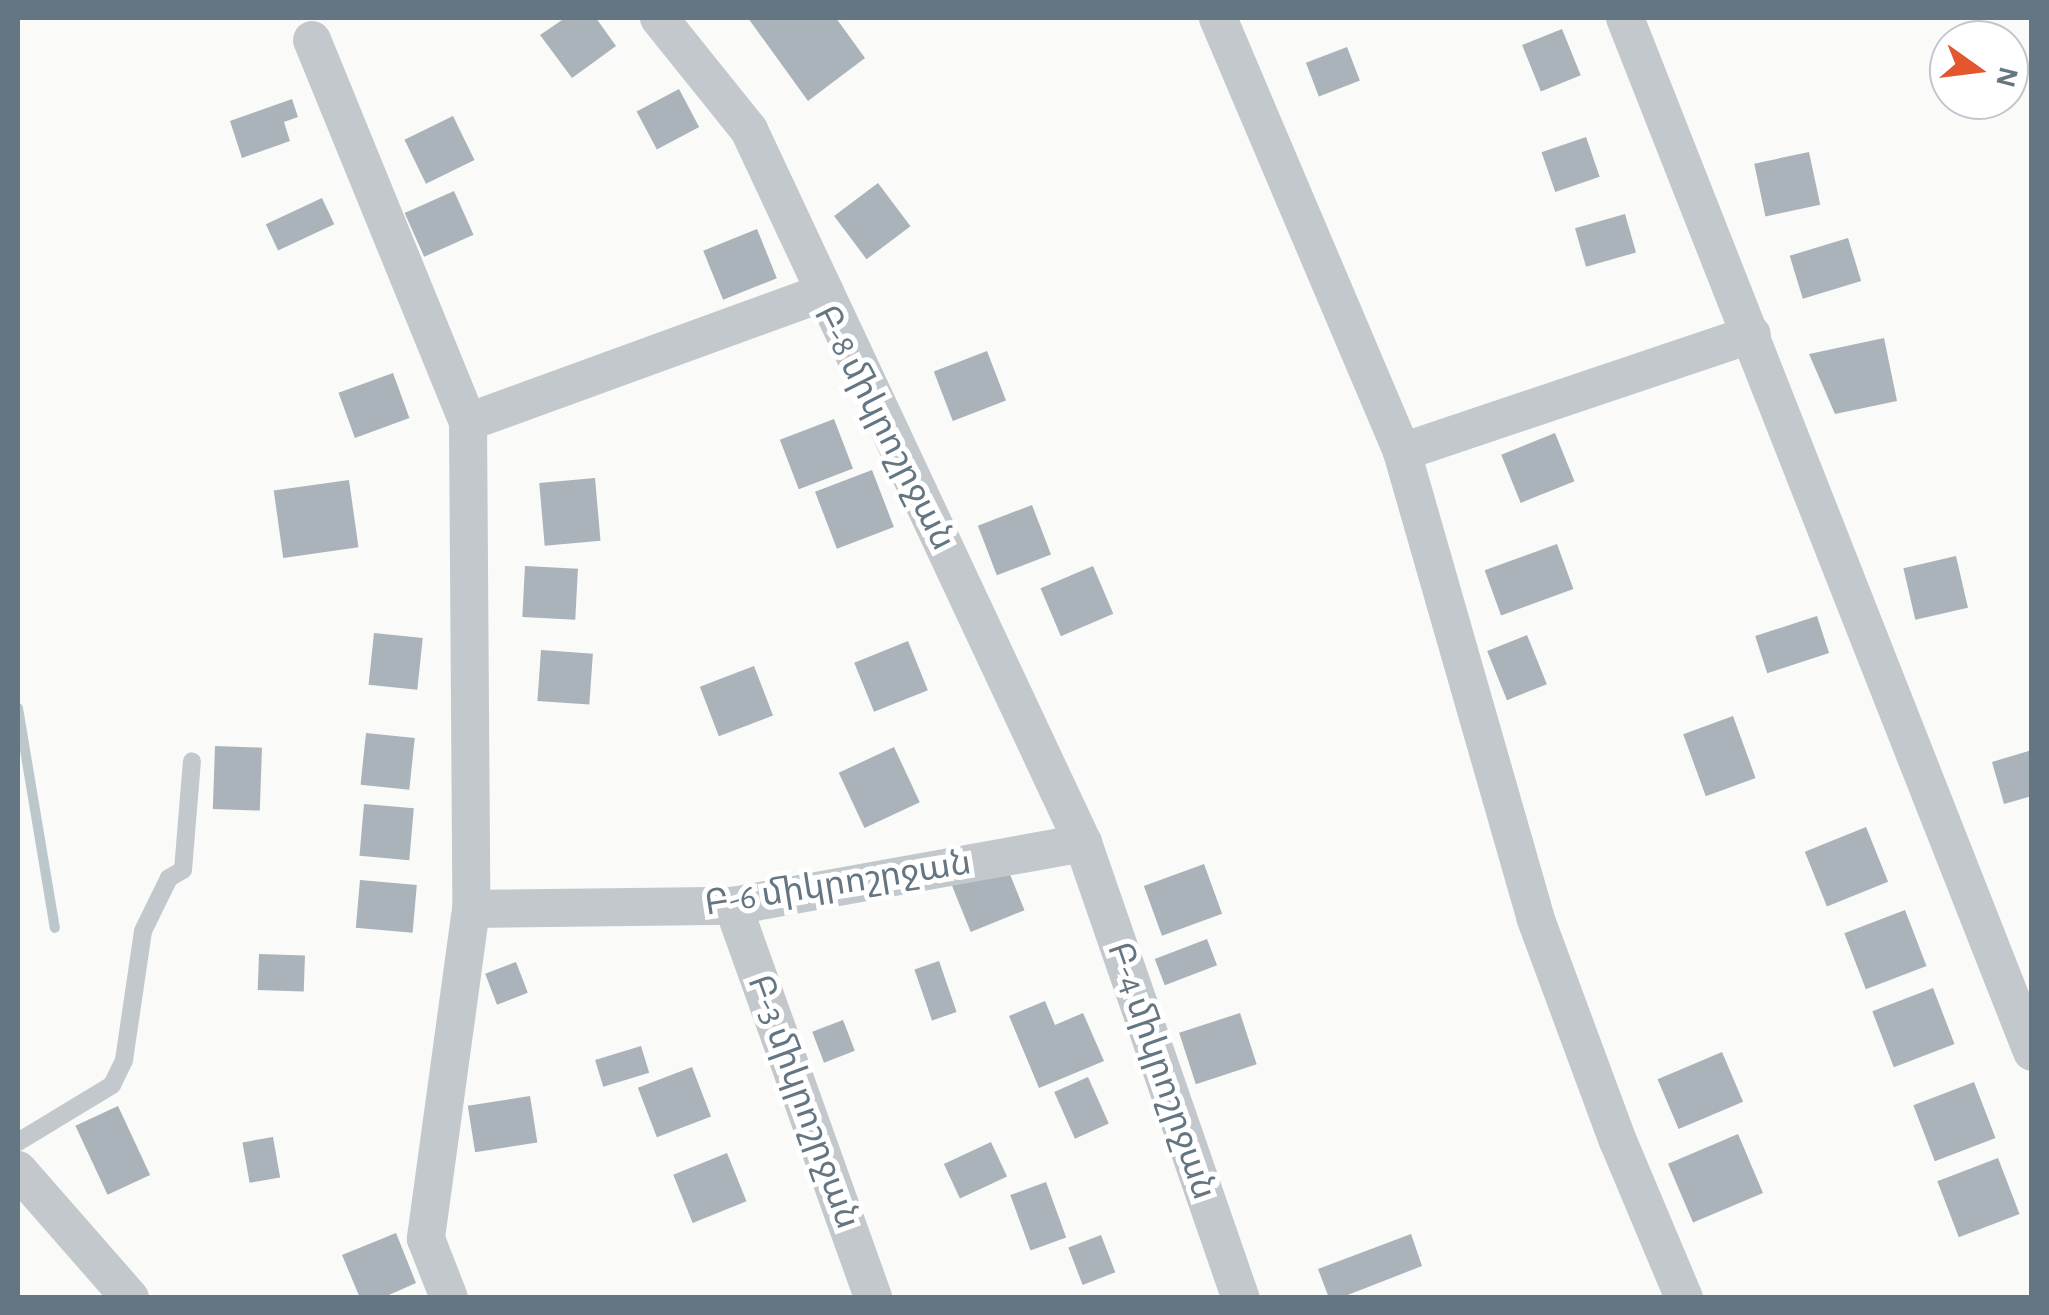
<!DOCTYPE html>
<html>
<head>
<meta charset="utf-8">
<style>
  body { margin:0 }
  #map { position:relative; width:2049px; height:1315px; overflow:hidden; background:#fafaf8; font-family:"Alegreya Sans","Noto Sans Armenian",sans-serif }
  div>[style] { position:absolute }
  .stream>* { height:10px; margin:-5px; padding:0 5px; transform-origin:5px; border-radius:5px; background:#bbc7cb }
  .building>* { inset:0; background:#aab3b9; transform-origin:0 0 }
  .lane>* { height:18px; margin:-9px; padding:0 9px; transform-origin:9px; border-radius:9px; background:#c3c8cc }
  .street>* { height:38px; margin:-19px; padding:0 19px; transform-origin:19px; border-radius:19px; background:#c3c8cc }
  span { translate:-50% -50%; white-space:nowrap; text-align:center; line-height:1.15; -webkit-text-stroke:10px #fff; paint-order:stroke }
  .street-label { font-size:35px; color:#657683 }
  .frame { position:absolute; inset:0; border:20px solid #657683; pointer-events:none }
  .north { position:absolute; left:1929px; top:20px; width:100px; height:100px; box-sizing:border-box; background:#fff; border:2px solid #c1c8cd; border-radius:50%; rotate:104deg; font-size:28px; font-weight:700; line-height:40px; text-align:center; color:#657683 }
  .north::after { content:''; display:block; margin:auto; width:35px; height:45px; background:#e4572e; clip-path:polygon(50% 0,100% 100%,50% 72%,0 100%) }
</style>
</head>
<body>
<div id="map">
  <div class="stream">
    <div style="left:18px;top:708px;width:223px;rotate:80.5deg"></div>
  </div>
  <div class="building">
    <div style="clip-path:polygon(565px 18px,596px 18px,616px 46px,572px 78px,540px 35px)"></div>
    <div style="clip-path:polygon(748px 18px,836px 18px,865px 58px,808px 101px)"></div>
    <div style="left:1562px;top:29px;width:50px;height:43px;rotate:68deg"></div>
    <div style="left:1347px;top:47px;width:36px;height:44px;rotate:69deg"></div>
    <div style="left:679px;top:89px;width:43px;height:48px;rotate:62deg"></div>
    <div style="clip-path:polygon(292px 99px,298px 117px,284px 122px,290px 141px,242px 158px,230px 121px)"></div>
    <div style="left:453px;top:116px;width:49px;height:54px;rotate:64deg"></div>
    <div style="left:1586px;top:137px;width:42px;height:47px;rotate:71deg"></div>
    <div style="left:1809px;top:152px;width:54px;height:56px;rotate:78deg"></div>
    <div style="left:878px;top:183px;width:54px;height:55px;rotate:53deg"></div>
    <div style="left:454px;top:191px;width:48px;height:54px;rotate:66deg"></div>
    <div style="left:322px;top:198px;width:29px;height:62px;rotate:65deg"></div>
    <div style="left:1625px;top:214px;width:40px;height:52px;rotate:74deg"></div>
    <div style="left:757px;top:229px;width:53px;height:58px;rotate:68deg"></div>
    <div style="left:1848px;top:238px;width:45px;height:61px;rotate:73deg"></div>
    <div style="clip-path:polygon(1884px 338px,1897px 401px,1835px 414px,1809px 354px)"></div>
    <div style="left:987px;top:351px;width:53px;height:57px;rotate:69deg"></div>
    <div style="left:393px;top:373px;width:48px;height:58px;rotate:70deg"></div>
    <div style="left:834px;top:419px;width:53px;height:58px;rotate:69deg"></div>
    <div style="left:1555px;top:433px;width:52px;height:58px;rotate:68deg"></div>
    <div style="left:872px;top:470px;width:61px;height:61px;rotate:69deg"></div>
    <div style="left:595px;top:478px;width:63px;height:56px;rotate:85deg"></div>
    <div style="left:349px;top:480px;width:68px;height:76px;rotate:82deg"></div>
    <div style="left:1032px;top:505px;width:53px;height:58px;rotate:69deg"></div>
    <div style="left:1557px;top:544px;width:48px;height:77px;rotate:70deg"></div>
    <div style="left:1956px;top:556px;width:53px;height:54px;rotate:77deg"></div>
    <div style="left:525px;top:566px;width:53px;height:51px;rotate:3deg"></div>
    <div style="left:1093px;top:566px;width:52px;height:57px;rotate:67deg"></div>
    <div style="left:1817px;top:616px;width:39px;height:65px;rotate:72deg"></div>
    <div style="left:374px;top:633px;width:49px;height:52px;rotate:6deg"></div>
    <div style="left:1527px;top:635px;width:53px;height:43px;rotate:68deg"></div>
    <div style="left:908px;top:641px;width:53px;height:58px;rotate:68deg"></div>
    <div style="left:541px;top:650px;width:52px;height:51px;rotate:4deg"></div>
    <div style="left:754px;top:666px;width:53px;height:58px;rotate:69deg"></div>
    <div style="left:1733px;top:716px;width:66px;height:53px;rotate:70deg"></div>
    <div style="left:366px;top:733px;width:49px;height:52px;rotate:6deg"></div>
    <div style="left:215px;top:746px;width:47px;height:63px;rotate:2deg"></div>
    <div style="left:894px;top:747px;width:61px;height:61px;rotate:65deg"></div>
    <div style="clip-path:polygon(2032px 750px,2032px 796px,2004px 804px,1992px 762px)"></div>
    <div style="left:364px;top:804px;width:50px;height:52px;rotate:5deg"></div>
    <div style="left:1866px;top:827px;width:59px;height:66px;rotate:68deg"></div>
    <div style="left:1005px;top:862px;width:52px;height:58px;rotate:68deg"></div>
    <div style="left:1204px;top:864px;width:53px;height:64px;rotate:70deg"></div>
    <div style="left:360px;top:880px;width:57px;height:48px;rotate:5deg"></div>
    <div style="left:1905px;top:910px;width:60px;height:65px;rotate:69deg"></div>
    <div style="left:1207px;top:939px;width:28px;height:56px;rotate:69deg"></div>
    <div style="left:259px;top:954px;width:46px;height:36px;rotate:2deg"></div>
    <div style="left:939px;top:961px;width:54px;height:26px;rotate:71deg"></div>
    <div style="left:516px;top:962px;width:33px;height:33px;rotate:69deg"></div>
    <div style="left:1933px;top:988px;width:60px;height:65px;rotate:69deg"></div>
    <div style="clip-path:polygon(1045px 1001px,1055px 1025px,1083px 1013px,1104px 1061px,1039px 1088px,1009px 1016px)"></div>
    <div style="left:1240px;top:1013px;width:54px;height:64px;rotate:72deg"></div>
    <div style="left:843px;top:1020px;width:33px;height:33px;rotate:69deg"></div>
    <div style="left:641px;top:1046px;width:28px;height:48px;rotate:73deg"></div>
    <div style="left:1722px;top:1052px;width:54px;height:70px;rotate:67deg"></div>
    <div style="left:692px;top:1067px;width:53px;height:58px;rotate:69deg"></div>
    <div style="left:1088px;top:1077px;width:51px;height:37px;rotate:66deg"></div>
    <div style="left:1974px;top:1082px;width:60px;height:65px;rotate:69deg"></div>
    <div style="left:530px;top:1096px;width:47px;height:63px;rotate:81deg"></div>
    <div style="left:118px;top:1106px;width:76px;height:47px;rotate:65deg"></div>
    <div style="left:1738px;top:1134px;width:64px;height:76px;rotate:67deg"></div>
    <div style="left:273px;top:1137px;width:41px;height:31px;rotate:80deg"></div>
    <div style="left:991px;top:1142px;width:38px;height:52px;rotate:65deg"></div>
    <div style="left:727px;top:1153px;width:52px;height:58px;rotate:68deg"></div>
    <div style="left:1998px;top:1158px;width:60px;height:65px;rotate:69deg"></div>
    <div style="left:1046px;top:1182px;width:59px;height:38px;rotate:70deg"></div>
    <div style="clip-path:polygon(396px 1233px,416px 1283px,382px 1298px,360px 1298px,342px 1255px)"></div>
    <div style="clip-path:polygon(1411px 1234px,1422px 1266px,1340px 1298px,1329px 1298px,1318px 1269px)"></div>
    <div style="left:1101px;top:1235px;width:40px;height:35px;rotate:69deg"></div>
  </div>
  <div class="lane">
    <div style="left:18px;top:1142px;width:110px;rotate:-31.2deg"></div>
    <div style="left:112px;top:1085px;width:28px;rotate:-64deg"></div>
    <div style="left:124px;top:1060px;width:130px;rotate:-81.6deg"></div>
    <div style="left:143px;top:931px;width:59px;rotate:-63.9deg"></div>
    <div style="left:169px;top:878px;width:16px;rotate:-30deg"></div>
    <div style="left:183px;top:870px;width:109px;rotate:-85.3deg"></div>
  </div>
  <div class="street">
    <div style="left:659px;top:18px;width:144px;rotate:51.2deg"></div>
    <div style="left:749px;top:130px;width:787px;rotate:64.9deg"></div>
    <div style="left:1083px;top:843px;width:482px;rotate:70.9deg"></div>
    <div style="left:1218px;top:18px;width:471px;rotate:67deg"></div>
    <div style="left:1402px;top:452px;width:484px;rotate:74deg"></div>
    <div style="left:1535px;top:917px;width:239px;rotate:69.7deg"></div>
    <div style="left:1618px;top:1141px;width:170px;rotate:67.2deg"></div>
    <div style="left:1625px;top:18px;width:1111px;rotate:68.51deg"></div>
    <div style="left:312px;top:40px;width:413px;rotate:67.8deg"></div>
    <div style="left:468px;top:422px;width:487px;rotate:89.6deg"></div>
    <div style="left:471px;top:909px;width:333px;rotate:97.8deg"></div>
    <div style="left:426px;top:1239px;width:63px;rotate:68.7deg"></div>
    <div style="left:468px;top:422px;width:380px;rotate:-20deg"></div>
    <div style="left:1402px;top:452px;width:369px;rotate:-18.6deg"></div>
    <div style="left:733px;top:906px;width:416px;rotate:70.3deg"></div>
    <div style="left:471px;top:909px;width:262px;rotate:-0.7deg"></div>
    <div style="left:733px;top:906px;width:356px;rotate:-10.2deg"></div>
    <div style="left:18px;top:1170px;width:170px;rotate:48.8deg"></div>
  </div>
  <div class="street-label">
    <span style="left:884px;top:428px;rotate:63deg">Բ-8 միկրոշրջան</span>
    <span style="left:838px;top:884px;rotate:-9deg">Բ-6 միկրոշրջան</span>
    <span style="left:1161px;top:1071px;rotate:71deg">Բ-4 միկրոշրջան</span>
    <span style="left:803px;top:1102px;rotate:70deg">Բ-3 միկրոշրջան</span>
  </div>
  <div class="frame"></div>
  <div class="north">N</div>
</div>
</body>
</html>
